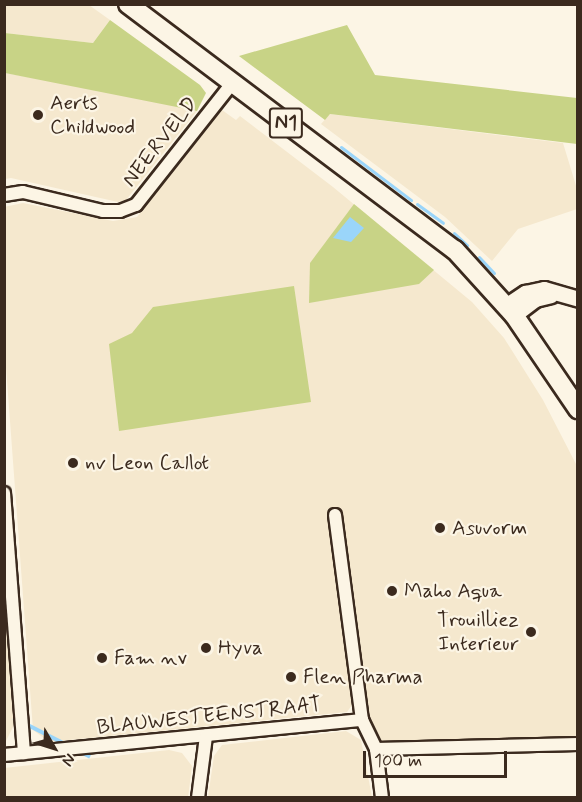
<!DOCTYPE html>
<html>
<head>
<meta charset="utf-8">
<style>
  body { margin:0 }
  #map { position:relative; width:582px; height:802px; overflow:hidden; background:#fcf5e5; font-family:Mynerve,sans-serif }
  div>[style] { position:absolute }
  .built>* { inset:0; background:#f5e8ce }
  .green>* { inset:0; background:#c8d386 }
  .water>* { inset:0; background:#9ad5fa; transform-origin:0 0 }
  .stream>* { height:3px; margin:-1.5px; padding:0 1.5px; transform-origin:1.5px; border-radius:1.5px; background:#9ad5fa }
  .roads { filter:drop-shadow(2px 0 #3b2a1e) drop-shadow(-2px 0 #3b2a1e) drop-shadow(0 2px #3b2a1e) drop-shadow(0 -2px #3b2a1e) }
  .minor>* { height:12px; margin:-6px; padding:0 6px; transform-origin:6px; border-radius:6px; background:#fcf5e5 }
  .tertiary>* { height:15px; margin:-7.5px; padding:0 7.5px; transform-origin:7.5px; border-radius:7.5px; background:#fcf5e5 }
  .primary>* { height:18px; margin:-9px; padding:0 9px; transform-origin:9px; border-radius:9px; background:#fcf5e5 }
  .dots>* { width:16px; height:16px; translate:-50% -50%; box-sizing:border-box; border:3px solid #fcf5e5; border-radius:50% }
  span { translate:-50% -50%; white-space:nowrap; text-align:center; line-height:1.15; -webkit-text-stroke:4.5px #fcf5e5; paint-order:stroke }
  .shield-label span { padding:2px 4px; background:#fcf5e5; border:2px solid; border-radius:4px; -webkit-text-stroke-width:0 }
  .shield-label { font-size:20px; color:#3b2a1e; font-weight:700 }
  .poi-label { font-size:21px; color:#3b2a1e }
  .left { translate:0 -50%; text-align:left }
  .right { translate:-100% -50%; text-align:right }
  .street-label { font-size:21px; color:#3b2a1e }
  .frame { position:absolute; inset:0; border:6px solid #3b2a1e; pointer-events:none }
  .north { position:absolute; left:24px; top:718px; width:60px; height:60px; -webkit-text-stroke:4px #fcf5e5; paint-order:stroke; rotate:129deg; font-size:16px; font-weight:700; line-height:24px; text-align:center; color:#3b2a1e }
  .north::after { content:''; display:block; margin:auto; width:21px; height:27px; background:#3b2a1e; clip-path:polygon(50% 0,100% 100%,50% 72%,0 100%) }
  .scale { position:absolute; left:363px; top:751px; width:144px; height:27px; box-sizing:border-box; border:3px solid #3b2a1e; border-top:0; padding-left:8px; font-size:18px; line-height:21px; white-space:nowrap; color:#3b2a1e; -webkit-text-stroke:4px #fcf5e5; paint-order:stroke }
</style>
</head>
<body>
<div id="map">
  <div class="built">
    <div style="clip-path:polygon(5px 5px,89px 5px,110px 20px,93px 43px,5px 33px)"></div>
    <div style="clip-path:polygon(5px 73px,120px 93px,197px 111px,126px 200px,118px 202px,11px 178px,5px 179px)"></div>
    <div style="clip-path:polygon(222px 110px,236px 120px,240px 116px,333px 187px,472px 302px,504px 338px,543px 400px,577px 466px,577px 739px,385px 743px,379px 740px,372px 731px,340px 514px,328px 516px,352px 705px,347px 712px,49px 742px,33px 730px,5px 354px,4px 207px,23px 203px,113px 221px,137px 217px)"></div>
    <div style="clip-path:polygon(330px 114px,563px 143px,577px 189px,577px 209px,518px 229px,492px 261px,445px 217px,321px 124px)"></div>
    <div style="clip-path:polygon(5px 601px,14px 725px,5px 743px,4px 743px)"></div>
    <div style="clip-path:polygon(346px 731px,361px 740px,372px 797px,208px 797px,214px 756px,222px 745px)"></div>
    <div style="clip-path:polygon(169px 750px,182px 753px,192px 766px,188px 798px,5px 797px,4px 768px)"></div>
  </div>
  <div class="green">
    <div style="clip-path:polygon(110px 20px,200px 85px,206px 93px,197px 111px,5px 73px,5px 33px,93px 43px)"></div>
    <div style="clip-path:polygon(347px 25px,375px 75px,577px 98px,577px 144px,330px 114px,325px 120px,239px 56px)"></div>
    <div style="clip-path:polygon(354px 204px,434px 270px,419px 284px,309px 303px,310px 263px)"></div>
    <div style="clip-path:polygon(294px 286px,311px 402px,119px 431px,109px 344px,132px 333px,153px 307px)"></div>
  </div>
  <div class="water">
    <div style="clip-path:polygon(350px 217px,364px 228px,351px 242px,333px 238px)"></div>
    <div style="left:91px;top:755px;width:4px;height:86px;rotate:117deg"></div>
  </div>
  <div class="stream">
    <div style="left:341px;top:147px;width:88px;rotate:37.1deg"></div>
    <div style="left:417px;top:204px;width:32px;rotate:36deg"></div>
    <div style="left:454px;top:233px;width:18px;rotate:43deg"></div>
    <div style="left:479px;top:257px;width:22px;rotate:47deg"></div>
  </div>
  <div class="roads">
    <div class="minor">
      <div style="left:4px;top:195px;width:19px;rotate:-9deg"></div>
      <div style="left:23px;top:192px;width:82px;rotate:13.4deg"></div>
      <div style="left:103px;top:211px;width:17px"></div>
      <div style="left:120px;top:211px;width:17px;rotate:-21deg"></div>
      <div style="left:136px;top:205px;width:157px;rotate:-51.7deg"></div>
      <div style="left:4px;top:493px;width:261px;rotate:85.6deg"></div>
      <div style="left:335px;top:515px;width:207px;rotate:82.5deg"></div>
      <div style="left:362px;top:720px;width:32px;rotate:64deg"></div>
      <div style="left:376px;top:749px;width:49px;rotate:83deg"></div>
      <div style="left:376px;top:749px;width:202px;rotate:-1.4deg"></div>
      <div style="left:4px;top:755px;width:360px;rotate:-5.6deg"></div>
      <div style="left:198px;top:798px;width:63px;rotate:-82.6deg"></div>
    </div>
    <div class="tertiary">
      <div style="left:507px;top:305px;width:22px;rotate:-34deg"></div>
      <div style="left:525px;top:293px;width:19px;rotate:-12deg"></div>
      <div style="left:544px;top:289px;width:35px;rotate:16deg"></div>
      <div style="left:514px;top:315px;width:26px;rotate:-37deg"></div>
      <div style="left:535px;top:299px;width:16px;rotate:-14deg"></div>
    </div>
    <div class="primary">
      <div style="left:128px;top:4px;width:409px;rotate:37deg"></div>
      <div style="left:455px;top:250px;width:88px;rotate:47.8deg"></div>
      <div style="left:514px;top:315px;width:114px;rotate:55.8deg"></div>
    </div>
  </div>
  <div class="dots">
    <div style="left:38px;top:115px;background:#3b2a1e"></div>
    <div style="left:73px;top:463px;background:#3b2a1e"></div>
    <div style="left:440px;top:528px;background:#3b2a1e"></div>
    <div style="left:392px;top:591px;background:#3b2a1e"></div>
    <div style="left:531px;top:632px;background:#3b2a1e"></div>
    <div style="left:206px;top:648px;background:#3b2a1e"></div>
    <div style="left:102px;top:658px;background:#3b2a1e"></div>
    <div style="left:291px;top:677px;background:#3b2a1e"></div>
  </div>
  <div class="shield-label">
    <span style="left:286px;top:123px">N1</span>
  </div>
  <div class="poi-label">
    <span class="left" style="left:50px;top:115px">Aerts<br>Childwood</span>
    <span class="left" style="left:85px;top:463px">nv Leon Callot</span>
    <span class="left" style="left:452px;top:528px">Asuvorm</span>
    <span class="left" style="left:404px;top:591px">Maho Aqua</span>
    <span class="right" style="left:519px;top:632px">Trouilliez<br>Interieur</span>
    <span class="left" style="left:218px;top:648px">Hyva</span>
    <span class="left" style="left:114px;top:658px">Fam nv</span>
    <span class="left" style="left:303px;top:677px">Flen Pharma</span>
  </div>
  <div class="street-label">
    <span style="left:160px;top:142px;rotate:-52deg">NEERVELD</span>
    <span style="left:209px;top:716px;rotate:-6deg">BLAUWESTEENSTRAAT</span>
  </div>
  <div class="frame"></div>
  <div class="north">N</div>
  <div class="scale">100 m</div>
</div>
</body>
</html>
